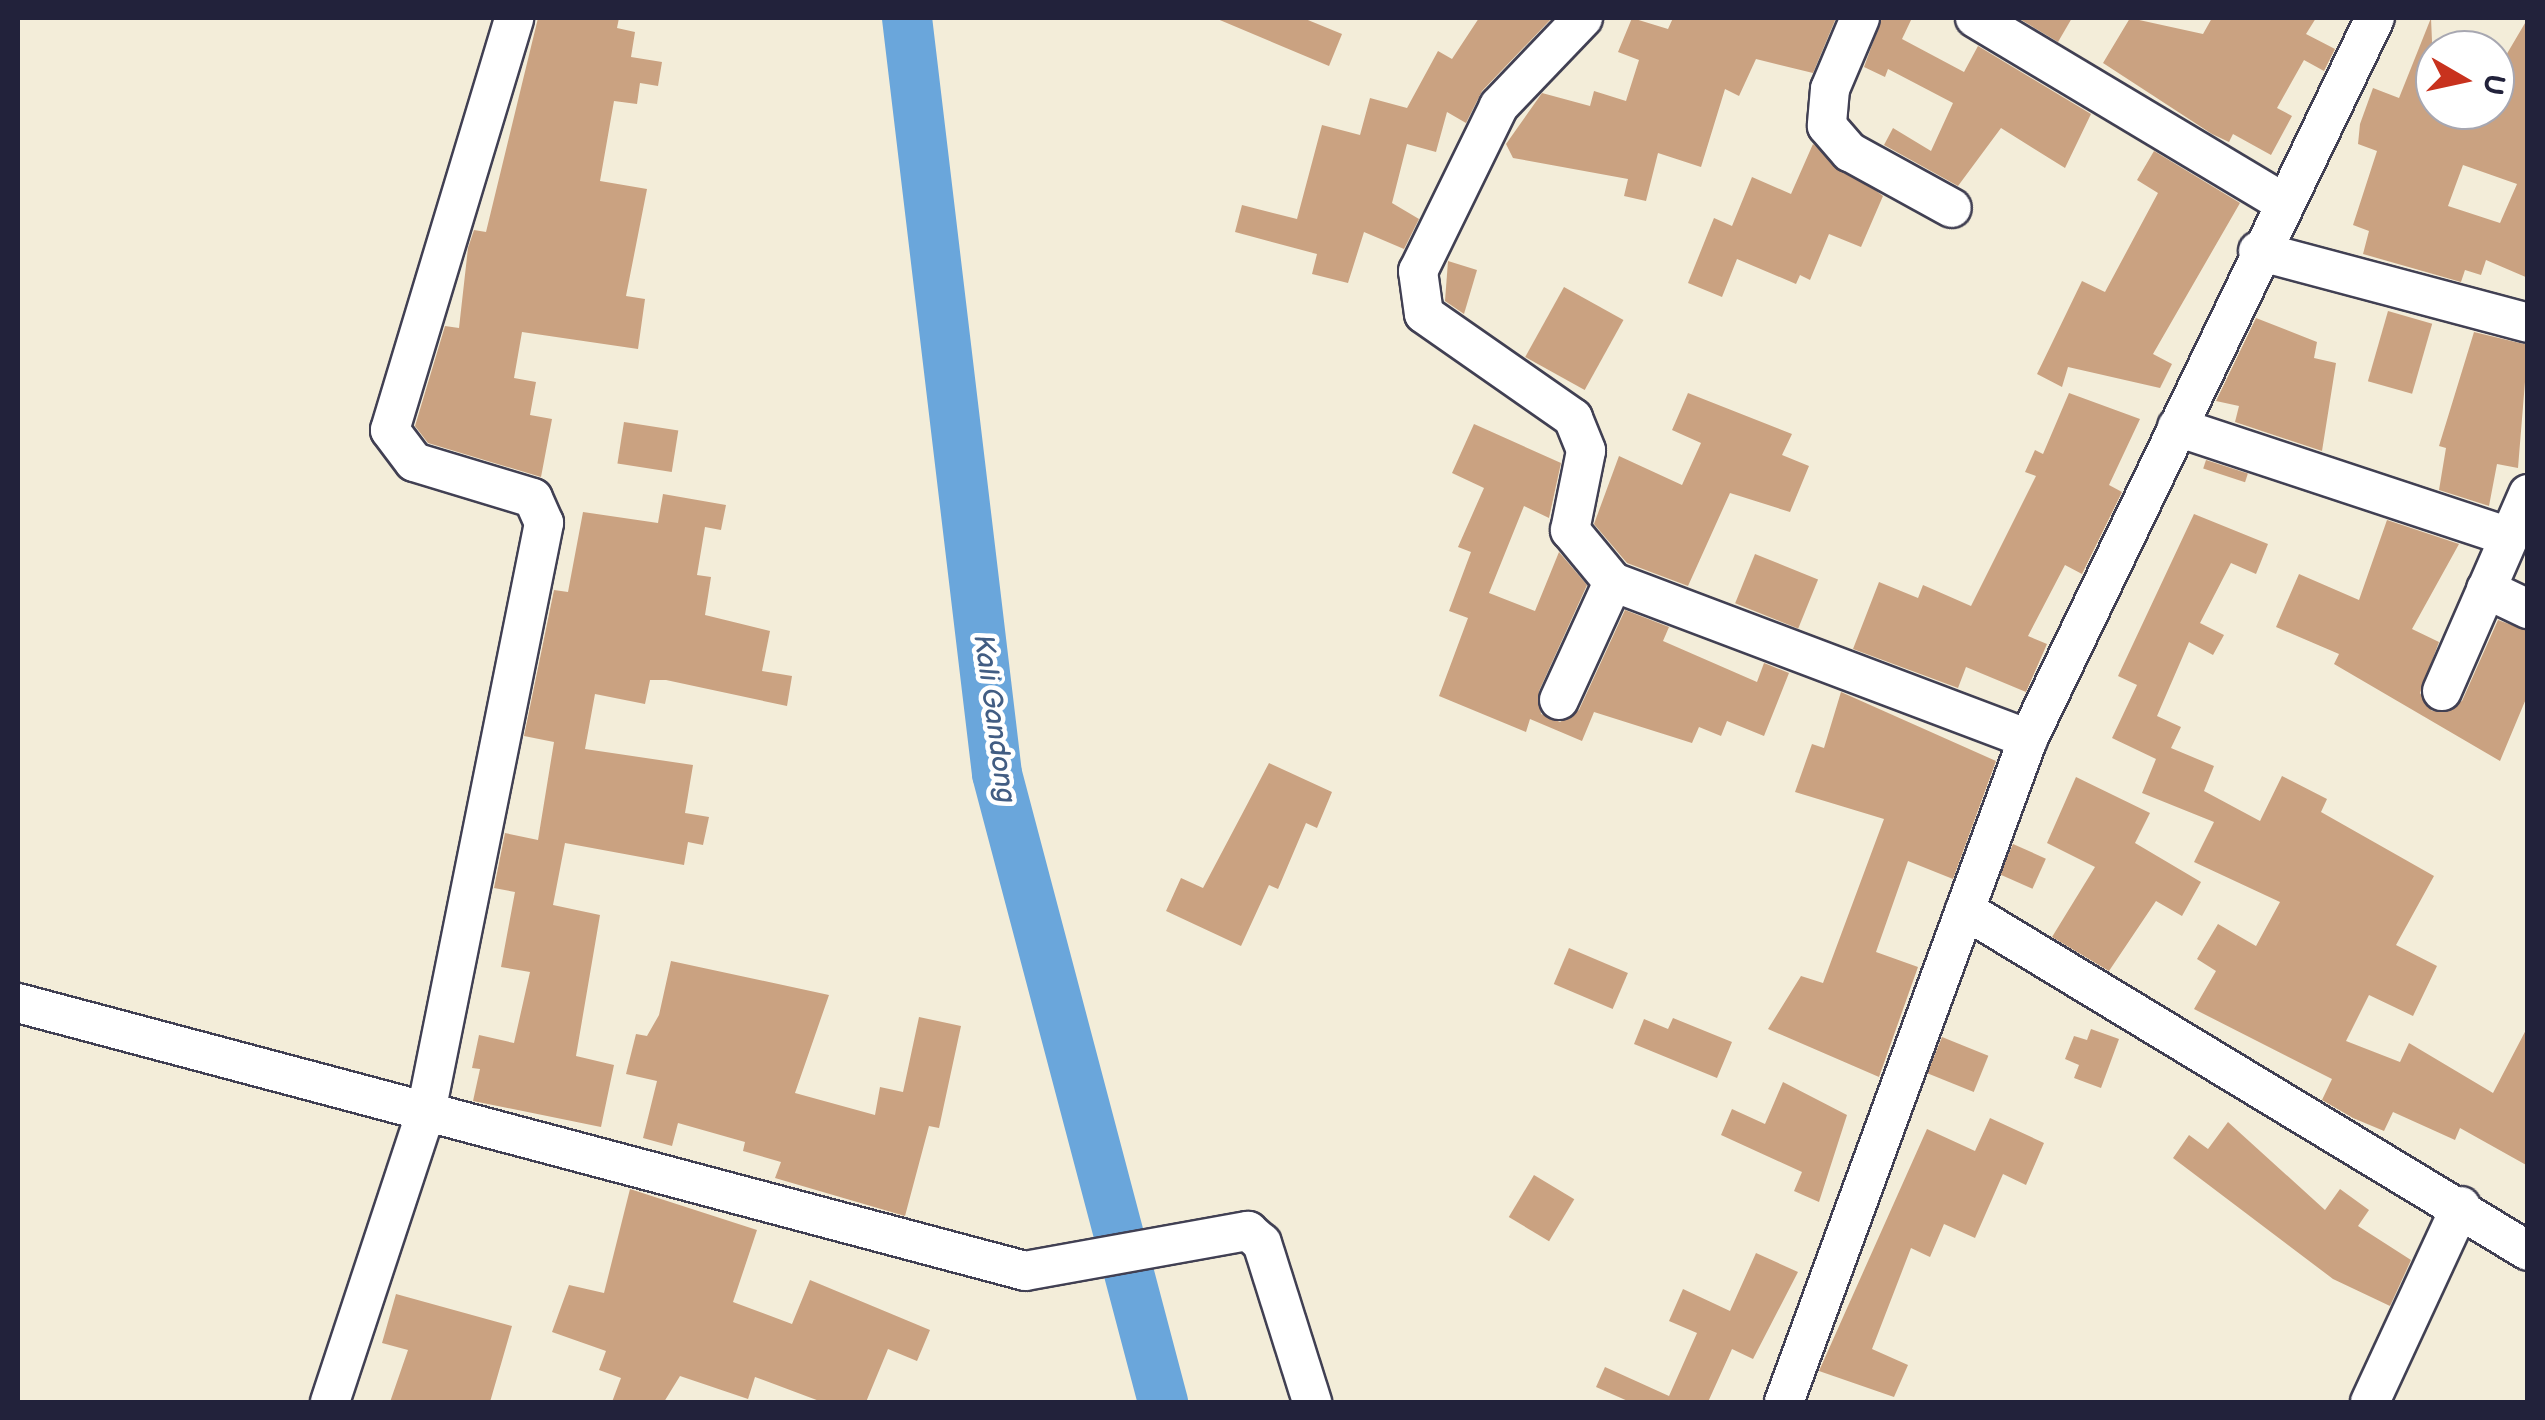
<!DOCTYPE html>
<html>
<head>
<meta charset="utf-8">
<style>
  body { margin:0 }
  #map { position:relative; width:2545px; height:1420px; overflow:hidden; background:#f3edd9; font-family:"Balsamiq Sans",sans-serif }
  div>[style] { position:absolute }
  .river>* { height:50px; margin:-25px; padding:0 25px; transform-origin:25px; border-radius:25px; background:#6aa6db }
  .building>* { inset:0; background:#caa281; transform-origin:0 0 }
  .roads { filter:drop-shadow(2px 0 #414053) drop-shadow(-2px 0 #414053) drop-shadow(0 2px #414053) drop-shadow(0 -2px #414053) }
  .minor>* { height:38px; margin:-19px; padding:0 19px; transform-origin:19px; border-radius:19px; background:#fff }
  span { translate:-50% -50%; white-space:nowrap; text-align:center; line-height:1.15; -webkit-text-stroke:9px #fff; paint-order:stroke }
  .water-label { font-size:28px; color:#425d83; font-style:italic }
  .frame { position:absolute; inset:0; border:20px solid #22223b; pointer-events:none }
  .north { position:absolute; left:2415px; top:30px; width:100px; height:100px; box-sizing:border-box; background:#fff; border:2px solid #a7a7b1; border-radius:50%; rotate:99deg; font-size:28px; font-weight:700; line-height:40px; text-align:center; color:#22223b }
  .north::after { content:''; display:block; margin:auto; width:35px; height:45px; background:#c8321e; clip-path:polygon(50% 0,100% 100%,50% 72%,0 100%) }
</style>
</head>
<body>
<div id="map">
  <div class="river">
    <div style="left:907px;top:18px;width:761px;rotate:83.21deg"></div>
    <div style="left:997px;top:774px;width:650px;rotate:75.19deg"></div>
  </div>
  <div class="building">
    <div style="clip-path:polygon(538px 18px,619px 18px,617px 28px,635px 32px,631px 57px,662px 62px,658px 86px,640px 83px,637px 104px,614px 101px,600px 181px,647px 189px,626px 296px,645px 299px,638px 349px,522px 332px,514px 378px,536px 382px,530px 415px,552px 419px,541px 477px,428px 443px,415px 426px,445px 326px,459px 328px,468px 248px,474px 230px,486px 232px)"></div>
    <div style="clip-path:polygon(1215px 18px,1303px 18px,1342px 34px,1329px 66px)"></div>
    <div style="clip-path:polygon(1479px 18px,1552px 18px,1482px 91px,1466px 123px,1447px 112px,1436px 152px,1407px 144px,1392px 203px,1419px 219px,1404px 249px,1364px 232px,1348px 283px,1312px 274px,1317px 254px,1235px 232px,1242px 205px,1297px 219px,1322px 125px,1360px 135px,1370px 98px,1407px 108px,1438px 51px,1452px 59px)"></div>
    <div style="clip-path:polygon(1632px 18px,1668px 29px,1673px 18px,1836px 18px,1813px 73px,1756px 59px,1739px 96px,1725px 89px,1701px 167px,1658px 153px,1646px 201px,1624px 196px,1628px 179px,1513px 158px,1506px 144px,1542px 93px,1590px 106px,1594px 91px,1626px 101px,1639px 60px,1618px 52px)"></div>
    <div style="clip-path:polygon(1882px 18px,1912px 18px,1902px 39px,1964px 72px,1978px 46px,2091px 114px,2065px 168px,2001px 128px,1958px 186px,1884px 145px,1893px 128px,1931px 151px,1953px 103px,1888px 69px,1885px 77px,1864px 67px)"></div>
    <div style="clip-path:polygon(2018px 18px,2072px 18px,2058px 42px)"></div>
    <div style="clip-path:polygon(2130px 18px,2203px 34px,2212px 18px,2316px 18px,2306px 34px,2335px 49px,2324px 71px,2304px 60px,2277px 108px,2292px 116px,2271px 155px,2233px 134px,2229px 142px,2212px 134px,2103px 63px)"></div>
    <div style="clip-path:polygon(evenodd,2431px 18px,2435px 110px,2495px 110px,2495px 74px,2528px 18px,2528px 278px,2486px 260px,2481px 275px,2465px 270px,2461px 282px,2363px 254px,2369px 231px,2353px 225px,2377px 151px,2358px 144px,2360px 124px,2373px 88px,2399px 98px,2431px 18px,2463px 165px,2517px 184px,2500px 223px,2448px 206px,2463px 165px)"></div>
    <div style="clip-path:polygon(1813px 144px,1883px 196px,1861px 247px,1829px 234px,1810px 280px,1800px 275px,1796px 284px,1737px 259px,1722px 297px,1688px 283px,1714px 218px,1732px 226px,1752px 177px,1791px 194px)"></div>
    <div style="clip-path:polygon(2154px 151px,2240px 203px,2153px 354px,2172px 364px,2160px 388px,2068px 367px,2062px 387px,2037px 374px,2082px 281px,2105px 292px,2158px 193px,2137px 180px)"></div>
    <div style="clip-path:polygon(1448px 261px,1477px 270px,1464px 314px,1445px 301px)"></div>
    <div style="left:1564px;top:287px;width:68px;height:80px;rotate:29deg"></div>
    <div style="left:2388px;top:311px;width:46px;height:73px;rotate:16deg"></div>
    <div style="clip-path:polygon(2256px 318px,2317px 342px,2314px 358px,2336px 363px,2322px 451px,2235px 422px,2239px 406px,2216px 401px)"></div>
    <div style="clip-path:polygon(2474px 332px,2528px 345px,2518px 468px,2497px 464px,2489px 506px,2439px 490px,2446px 448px,2439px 446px)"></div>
    <div style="clip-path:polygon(1688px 393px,1792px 434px,1782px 455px,1809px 466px,1790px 512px,1730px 493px,1688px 586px,1627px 563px,1594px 524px,1619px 456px,1682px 485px,1701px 443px,1672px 430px)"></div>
    <div style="clip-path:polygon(2069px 393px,2140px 419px,2109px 485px,2122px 492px,2082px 574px,2065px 565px,2028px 636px,2047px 644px,2026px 692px,1966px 667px,1958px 688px,1853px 649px,1879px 582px,1918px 598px,1923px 585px,1971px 606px,2036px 476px,2025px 472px,2035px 450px,2043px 454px)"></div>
    <div style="left:624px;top:422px;width:55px;height:42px;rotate:9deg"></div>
    <div style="clip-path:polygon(1474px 424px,1561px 463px,1549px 518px,1524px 506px,1489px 593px,1535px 611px,1559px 552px,1587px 585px,1539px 691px,1541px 714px,1560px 722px,1579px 710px,1625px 610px,1669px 627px,1663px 641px,1757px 682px,1764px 663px,1789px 673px,1764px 736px,1727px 721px,1721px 736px,1699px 727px,1692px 743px,1594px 712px,1582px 741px,1530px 719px,1526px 732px,1439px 696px,1468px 618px,1449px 611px,1471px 552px,1458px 547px,1484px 488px,1452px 473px)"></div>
    <div style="left:2206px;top:460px;width:44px;height:9px;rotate:18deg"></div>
    <div style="clip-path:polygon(663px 494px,726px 505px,721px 530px,705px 527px,697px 575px,711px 577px,705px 615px,770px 631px,762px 671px,792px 676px,787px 706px,666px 680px,650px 680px,645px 704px,595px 694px,585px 749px,693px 765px,685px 813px,709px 817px,703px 845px,688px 842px,684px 865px,565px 843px,553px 905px,600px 915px,576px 1056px,614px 1065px,601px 1127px,473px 1101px,480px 1069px,472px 1068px,479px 1035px,514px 1043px,530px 972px,501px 967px,515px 892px,494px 888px,505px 833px,538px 840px,554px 742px,524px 736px,554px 590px,568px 592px,583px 512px,658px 523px)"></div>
    <div style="clip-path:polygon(2194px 514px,2268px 544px,2256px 574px,2231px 563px,2200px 623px,2224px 635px,2213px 655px,2189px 642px,2157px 716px,2181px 727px,2171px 748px,2214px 766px,2204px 791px,2260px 821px,2282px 776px,2327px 799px,2321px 812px,2434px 876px,2396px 945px,2437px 966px,2413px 1016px,2369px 995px,2346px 1041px,2400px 1062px,2409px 1043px,2493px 1093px,2528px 1026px,2528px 1166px,2460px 1128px,2455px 1140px,2393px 1112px,2384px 1131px,2353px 1118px,2322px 1100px,2332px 1079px,2194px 1009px,2216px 971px,2197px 959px,2218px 924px,2256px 946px,2280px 902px,2194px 862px,2214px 822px,2142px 793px,2156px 759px,2112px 738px,2137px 685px,2118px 676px)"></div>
    <div style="clip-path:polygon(2387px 520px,2459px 544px,2412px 629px,2439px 642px,2420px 693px,2432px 711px,2462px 701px,2498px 620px,2528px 631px,2528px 694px,2500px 761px,2334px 664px,2339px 654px,2276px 627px,2299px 574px,2359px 600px)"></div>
    <div style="left:1755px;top:554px;width:68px;height:53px;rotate:22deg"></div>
    <div style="clip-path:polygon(1841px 692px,1996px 761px,1953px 879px,1908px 861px,1876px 952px,1918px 967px,1879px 1077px,1768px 1029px,1801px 976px,1823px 983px,1884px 819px,1795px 792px,1812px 744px,1824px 748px)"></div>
    <div style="clip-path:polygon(1269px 763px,1332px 792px,1317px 828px,1306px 823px,1278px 889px,1269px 885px,1241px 946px,1166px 911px,1181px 878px,1203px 888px)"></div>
    <div style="clip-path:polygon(2076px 777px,2150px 813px,2135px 843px,2201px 882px,2182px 916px,2156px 901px,2109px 971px,2052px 937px,2095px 867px,2047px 843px)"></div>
    <div style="left:2013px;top:844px;width:36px;height:33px;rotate:24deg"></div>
    <div style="left:1569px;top:948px;width:64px;height:39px;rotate:23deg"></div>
    <div style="clip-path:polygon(671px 961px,829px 995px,795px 1093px,875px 1115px,880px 1087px,903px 1092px,919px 1017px,961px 1026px,939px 1128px,929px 1126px,905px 1216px,775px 1178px,781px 1162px,743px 1151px,745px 1142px,678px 1123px,672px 1146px,643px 1138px,657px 1081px,626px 1074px,636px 1034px,647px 1036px,659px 1015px)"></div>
    <div style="clip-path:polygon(1673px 1018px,1732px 1042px,1717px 1078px,1634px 1044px,1644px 1019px,1668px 1029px)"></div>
    <div style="clip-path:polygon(2091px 1029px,2119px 1039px,2101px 1088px,2074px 1078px,2079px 1065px,2065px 1059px,2074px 1036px,2087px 1040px)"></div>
    <div style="left:1942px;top:1037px;width:50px;height:39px;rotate:22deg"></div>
    <div style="clip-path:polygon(1783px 1082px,1847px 1115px,1819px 1202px,1794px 1191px,1802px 1172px,1721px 1135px,1732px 1109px,1765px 1124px)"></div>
    <div style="clip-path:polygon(1990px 1118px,2044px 1143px,2026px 1185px,2003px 1174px,1975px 1238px,1944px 1224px,1930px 1257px,1911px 1248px,1872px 1349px,1908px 1365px,1894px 1397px,1819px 1371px,1927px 1129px,1975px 1151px)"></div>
    <div style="clip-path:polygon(2228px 1122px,2325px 1210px,2340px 1189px,2369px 1210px,2358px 1226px,2411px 1260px,2390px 1306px,2333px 1279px,2173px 1158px,2189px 1135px,2208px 1149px)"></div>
    <div style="left:1534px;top:1175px;width:47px;height:49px;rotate:31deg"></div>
    <div style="clip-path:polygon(630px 1189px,757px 1230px,733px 1302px,792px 1324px,810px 1280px,930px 1330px,917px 1361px,888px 1349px,866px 1402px,822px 1402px,755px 1377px,748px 1399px,680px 1376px,664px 1402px,612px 1402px,621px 1378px,599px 1370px,606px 1351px,552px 1332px,569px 1285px,604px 1293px)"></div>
    <div style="clip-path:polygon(1756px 1253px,1798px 1272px,1753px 1359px,1732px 1349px,1708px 1402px,1630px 1402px,1596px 1387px,1605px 1367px,1669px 1396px,1697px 1333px,1669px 1321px,1683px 1289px,1730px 1311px)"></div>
    <div style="clip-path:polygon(396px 1294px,512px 1326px,490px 1402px,390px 1402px,408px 1350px,382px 1343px)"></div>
  </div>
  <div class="roads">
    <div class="minor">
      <div style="left:1583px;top:18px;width:122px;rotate:133.7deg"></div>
      <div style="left:1499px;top:106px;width:184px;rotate:116.1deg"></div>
      <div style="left:1418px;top:271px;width:43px;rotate:82.1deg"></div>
      <div style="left:1424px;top:314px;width:182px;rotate:34.9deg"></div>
      <div style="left:1573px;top:418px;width:35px;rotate:68deg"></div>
      <div style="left:1586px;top:451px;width:81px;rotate:101.4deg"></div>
      <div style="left:1570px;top:530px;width:67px;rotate:50.4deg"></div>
      <div style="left:1613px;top:582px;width:444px;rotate:20.7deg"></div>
      <div style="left:1860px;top:18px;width:77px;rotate:112.9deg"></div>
      <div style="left:1830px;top:89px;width:37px;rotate:95deg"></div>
      <div style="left:1827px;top:126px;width:35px;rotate:49deg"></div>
      <div style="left:1850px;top:152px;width:116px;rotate:28.8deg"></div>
      <div style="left:1975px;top:18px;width:358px;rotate:30.9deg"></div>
      <div style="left:2258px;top:251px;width:279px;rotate:14.9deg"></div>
      <div style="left:2177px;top:427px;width:348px;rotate:18.3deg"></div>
      <div style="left:2486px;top:589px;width:47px;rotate:25.5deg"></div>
      <div style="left:2442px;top:691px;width:215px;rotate:-66.4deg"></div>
      <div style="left:1559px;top:700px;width:130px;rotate:-65.4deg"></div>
      <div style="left:1965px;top:910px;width:658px;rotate:31.2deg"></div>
      <div style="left:18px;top:1003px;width:1042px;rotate:14.9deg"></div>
      <div style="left:1025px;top:1271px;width:227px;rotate:-10.2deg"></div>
      <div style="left:1248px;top:1231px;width:18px;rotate:41deg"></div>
      <div style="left:1262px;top:1243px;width:167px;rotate:72.5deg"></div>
      <div style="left:330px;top:1402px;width:305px;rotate:-71.7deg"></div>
      <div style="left:426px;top:1112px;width:601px;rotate:-78.67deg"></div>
      <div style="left:544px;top:523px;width:27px;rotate:-114deg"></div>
      <div style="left:533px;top:498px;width:124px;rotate:-163.2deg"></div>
      <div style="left:414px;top:462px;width:40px;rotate:-127deg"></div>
      <div style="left:390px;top:430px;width:430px;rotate:-73.2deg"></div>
      <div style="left:1784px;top:1402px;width:706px;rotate:-69.8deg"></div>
      <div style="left:2028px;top:739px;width:800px;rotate:-64.3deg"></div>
      <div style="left:2370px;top:1402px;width:216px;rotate:-65.1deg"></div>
    </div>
  </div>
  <div class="water-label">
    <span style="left:994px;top:719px;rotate:82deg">Kali Gandong</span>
  </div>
  <div class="frame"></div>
  <div class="north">U</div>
</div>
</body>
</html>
